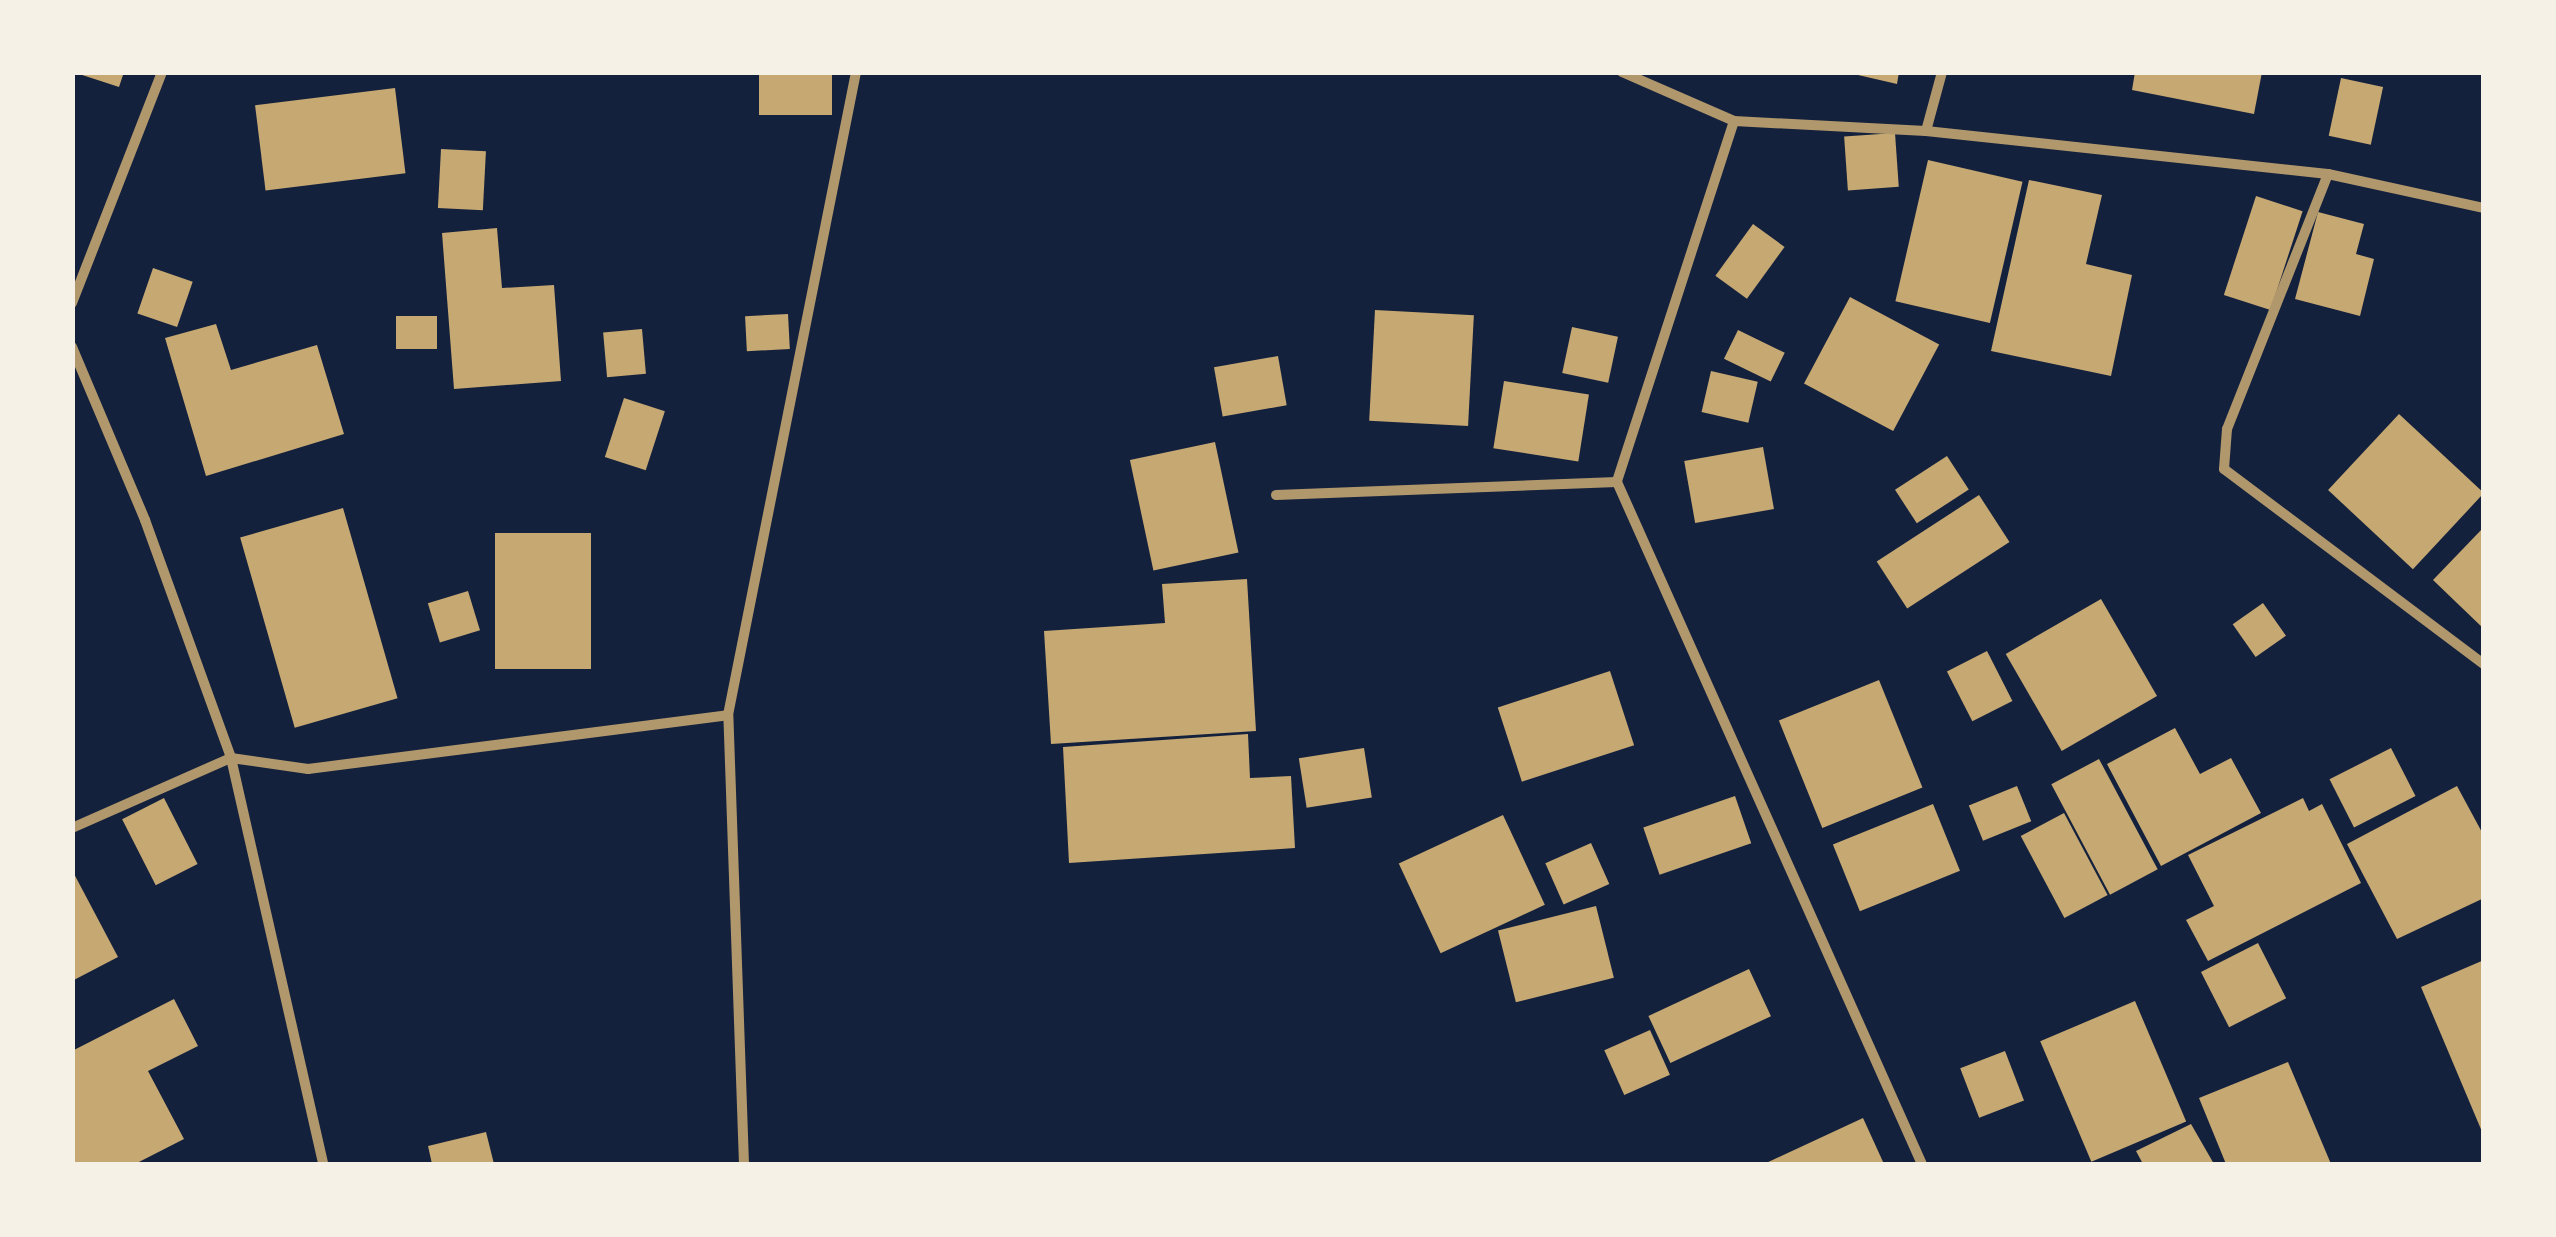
<!DOCTYPE html>
<html>
<head>
<meta charset="utf-8">
<style>
  body { margin:0 }
  #map { position:relative; width:2556px; height:1237px; overflow:hidden; background:#14213d; font-family:"Roboto Condensed",sans-serif }
  div>[style] { position:absolute }
  .building>* { inset:0; background:#c6a872; transform-origin:0 0 }
  .minor>* { height:10px; margin:-5px; padding:0 5px; transform-origin:5px; border-radius:5px; background:#b1986c }
  span { translate:-50% -50%; white-space:nowrap; text-align:center; line-height:1.15; -webkit-text-stroke:9px #f6f1e7; paint-order:stroke }
  .frame { position:absolute; inset:0; border:75px solid #f6f1e7; pointer-events:none }
</style>
</head>
<body>
<div id="map">
  <div class="building">
    <div style="clip-path:polygon(73px 72px,124px 72px,119px 87px)"></div>
    <div style="left:759px;top:72px;width:73px;height:43px"></div>
    <div style="clip-path:polygon(1845px 72px,1899px 72px,1897px 84px)"></div>
    <div style="clip-path:polygon(2135px 72px,2262px 72px,2254px 114px,2132px 90px)"></div>
    <div style="left:2341px;top:78px;width:43px;height:59px;rotate:12deg"></div>
    <div style="left:395px;top:88px;width:86px;height:141px;rotate:83deg"></div>
    <div style="left:1895px;top:133px;width:54px;height:51px;rotate:86deg"></div>
    <div style="left:441px;top:149px;width:45px;height:59px;rotate:3deg"></div>
    <div style="left:1928px;top:160px;width:97px;height:145px;rotate:13deg"></div>
    <div style="clip-path:polygon(2029px 180px,2102px 195px,2086px 264px,2132px 275px,2111px 376px,1991px 351px)"></div>
    <div style="left:2256px;top:196px;width:49px;height:104px;rotate:18deg"></div>
    <div style="clip-path:polygon(2318px 212px,2364px 224px,2356px 254px,2374px 259px,2360px 316px,2295px 299px)"></div>
    <div style="left:1753px;top:224px;width:39px;height:64px;rotate:36deg"></div>
    <div style="clip-path:polygon(497px 228px,502px 288px,554px 285px,561px 381px,454px 389px,442px 233px)"></div>
    <div style="left:153px;top:268px;width:42px;height:48px;rotate:19deg"></div>
    <div style="left:1850px;top:297px;width:101px;height:98px;rotate:28deg"></div>
    <div style="left:1375px;top:310px;width:99px;height:111px;rotate:3deg"></div>
    <div style="left:788px;top:314px;width:35px;height:43px;rotate:87deg"></div>
    <div style="left:396px;top:316px;width:41px;height:33px"></div>
    <div style="clip-path:polygon(216px 324px,231px 370px,317px 345px,344px 434px,206px 476px,165px 338px)"></div>
    <div style="left:1572px;top:327px;width:47px;height:47px;rotate:12deg"></div>
    <div style="left:642px;top:329px;width:45px;height:39px;rotate:85deg"></div>
    <div style="left:1738px;top:330px;width:52px;height:32px;rotate:26deg"></div>
    <div style="left:1278px;top:356px;width:50px;height:65px;rotate:80deg"></div>
    <div style="left:1711px;top:371px;width:48px;height:42px;rotate:13deg"></div>
    <div style="left:1504px;top:381px;width:86px;height:68px;rotate:9deg"></div>
    <div style="left:624px;top:398px;width:43px;height:62px;rotate:18deg"></div>
    <div style="left:2399px;top:414px;width:116px;height:104px;rotate:43deg"></div>
    <div style="left:1215px;top:442px;width:113px;height:87px;rotate:78deg"></div>
    <div style="left:1763px;top:447px;width:63px;height:80px;rotate:80deg"></div>
    <div style="left:1947px;top:456px;width:40px;height:62px;rotate:57deg"></div>
    <div style="left:1979px;top:495px;width:56px;height:122px;rotate:57deg"></div>
    <div style="left:343px;top:508px;width:198px;height:107px;rotate:74deg"></div>
    <div style="clip-path:polygon(2484px 527px,2484px 629px,2433px 580px)"></div>
    <div style="left:591px;top:533px;width:136px;height:96px;rotate:90deg"></div>
    <div style="clip-path:polygon(1247px 579px,1256px 731px,1051px 744px,1044px 631px,1165px 623px,1162px 584px)"></div>
    <div style="left:468px;top:591px;width:41px;height:42px;rotate:73deg"></div>
    <div style="left:2101px;top:599px;width:112px;height:110px;rotate:60deg"></div>
    <div style="left:2263px;top:603px;width:40px;height:37px;rotate:55deg"></div>
    <div style="left:1987px;top:651px;width:56px;height:45px;rotate:63deg"></div>
    <div style="left:1610px;top:671px;width:78px;height:118px;rotate:72deg"></div>
    <div style="left:1879px;top:680px;width:116px;height:108px;rotate:68deg"></div>
    <div style="clip-path:polygon(2175px 728px,2200px 774px,2231px 758px,2261px 813px,2161px 866px,2107px 764px)"></div>
    <div style="clip-path:polygon(1248px 734px,1250px 778px,1291px 776px,1295px 848px,1069px 863px,1063px 747px)"></div>
    <div style="left:1364px;top:748px;width:50px;height:66px;rotate:81deg"></div>
    <div style="left:2391px;top:748px;width:54px;height:69px;rotate:63deg"></div>
    <div style="left:2099px;top:759px;width:125px;height:54px;rotate:62deg"></div>
    <div style="left:2017px;top:786px;width:38px;height:52px;rotate:68deg"></div>
    <div style="clip-path:polygon(2457px 786px,2484px 836px,2484px 898px,2397px 939px,2347px 844px)"></div>
    <div style="left:1735px;top:796px;width:50px;height:97px;rotate:71deg"></div>
    <div style="left:164px;top:798px;width:74px;height:47px;rotate:63deg"></div>
    <div style="clip-path:polygon(2303px 798px,2309px 811px,2322px 804px,2361px 883px,2208px 961px,2186px 920px,2214px 906px,2188px 855px)"></div>
    <div style="left:1933px;top:804px;width:72px;height:108px;rotate:68deg"></div>
    <div style="left:2064px;top:813px;width:93px;height:49px;rotate:62deg"></div>
    <div style="left:1503px;top:815px;width:99px;height:115px;rotate:65deg"></div>
    <div style="left:1591px;top:843px;width:45px;height:50px;rotate:66deg"></div>
    <div style="clip-path:polygon(72px 870px,118px 957px,72px 981px)"></div>
    <div style="left:1596px;top:906px;width:74px;height:101px;rotate:76deg"></div>
    <div style="left:2258px;top:943px;width:62px;height:64px;rotate:63deg"></div>
    <div style="clip-path:polygon(2484px 960px,2484px 1134px,2483px 1134px,2421px 987px)"></div>
    <div style="left:1749px;top:969px;width:52px;height:111px;rotate:65deg"></div>
    <div style="clip-path:polygon(174px 999px,198px 1046px,148px 1071px,184px 1139px,135px 1164px,72px 1164px,72px 1051px)"></div>
    <div style="left:2135px;top:1001px;width:131px;height:103px;rotate:67deg"></div>
    <div style="left:1650px;top:1030px;width:49px;height:50px;rotate:66deg"></div>
    <div style="left:2005px;top:1051px;width:53px;height:48px;rotate:69deg"></div>
    <div style="clip-path:polygon(2288px 1062px,2331px 1164px,2226px 1164px,2199px 1098px)"></div>
    <div style="clip-path:polygon(1863px 1118px,1884px 1164px,1764px 1164px)"></div>
    <div style="clip-path:polygon(2191px 1124px,2214px 1164px,2143px 1164px,2136px 1151px)"></div>
    <div style="clip-path:polygon(486px 1132px,494px 1164px,432px 1164px,428px 1146px)"></div>
  </div>
  <div class="minor">
    <div style="left:1622px;top:72px;width:122px;rotate:23.6deg"></div>
    <div style="left:1734px;top:121px;width:192px;rotate:3deg"></div>
    <div style="left:1926px;top:131px;width:404px;rotate:6.1deg"></div>
    <div style="left:2328px;top:174px;width:160px;rotate:12.3deg"></div>
    <div style="left:1734px;top:121px;width:379px;rotate:108deg"></div>
    <div style="left:1617px;top:482px;width:747px;rotate:65.91deg"></div>
    <div style="left:1926px;top:131px;width:61px;rotate:-74.8deg"></div>
    <div style="left:2328px;top:174px;width:274px;rotate:111.6deg"></div>
    <div style="left:2227px;top:429px;width:40px;rotate:94.3deg"></div>
    <div style="left:2224px;top:469px;width:325px;rotate:36.9deg"></div>
    <div style="left:72px;top:303px;width:248px;rotate:-68.7deg"></div>
    <div style="left:72px;top:347px;width:188px;rotate:67.1deg"></div>
    <div style="left:145px;top:520px;width:253px;rotate:70.1deg"></div>
    <div style="left:231px;top:758px;width:416px;rotate:77.2deg"></div>
    <div style="left:1276px;top:495px;width:341px;rotate:-2.2deg"></div>
    <div style="left:72px;top:828px;width:174px;rotate:-23.8deg"></div>
    <div style="left:231px;top:758px;width:78px;rotate:8.1deg"></div>
    <div style="left:308px;top:769px;width:423px;rotate:-7.3deg"></div>
    <div style="left:744px;top:1164px;width:449px;rotate:-92deg"></div>
    <div style="left:728px;top:715px;width:656px;rotate:-78.74deg"></div>
  </div>
  <div class="frame"></div>
</div>
</body>
</html>
